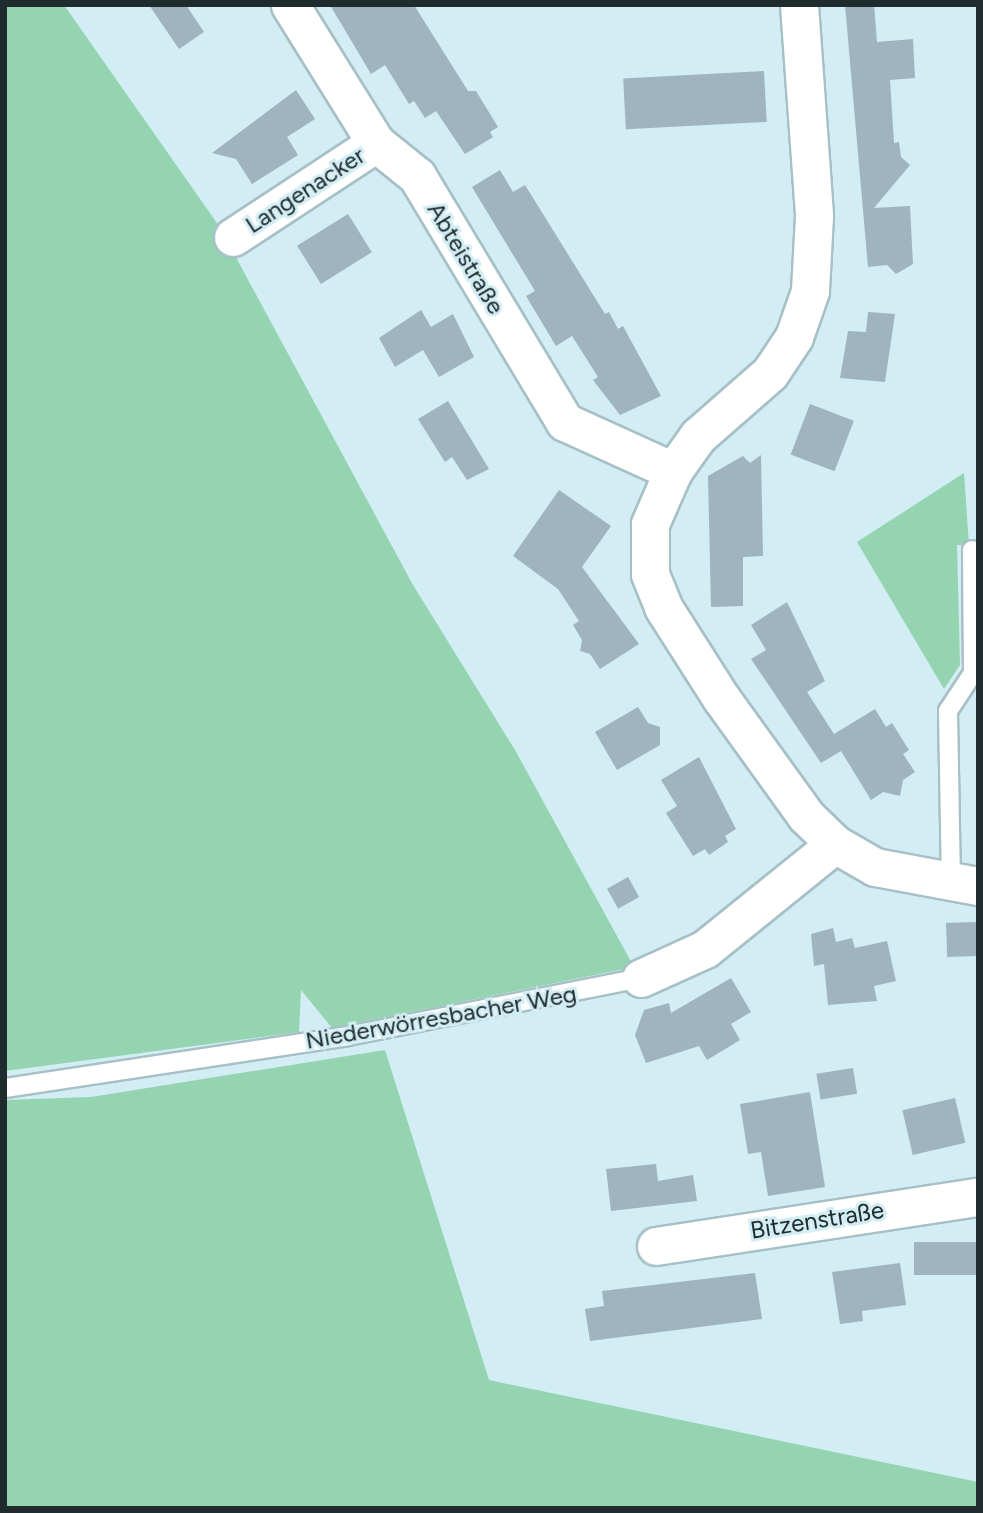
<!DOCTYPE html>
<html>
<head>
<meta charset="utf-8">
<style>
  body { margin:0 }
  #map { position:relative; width:983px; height:1513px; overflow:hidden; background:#d2edf3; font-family:Figtree,sans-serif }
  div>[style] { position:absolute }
  .green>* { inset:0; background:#94d4b1 }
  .building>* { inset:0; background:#9fb3c1; transform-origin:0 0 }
  .roads { filter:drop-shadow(2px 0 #a6c0c6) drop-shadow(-2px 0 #a6c0c6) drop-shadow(0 2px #a6c0c6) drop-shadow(0 -2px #a6c0c6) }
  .service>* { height:18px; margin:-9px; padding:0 9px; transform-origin:9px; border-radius:9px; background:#fff }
  .minor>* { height:37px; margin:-18.5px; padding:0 18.5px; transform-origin:18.5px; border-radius:18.5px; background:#fff }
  span { translate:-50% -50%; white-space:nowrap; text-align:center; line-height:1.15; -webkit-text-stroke:6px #d2edf3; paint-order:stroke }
  .street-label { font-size:24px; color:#202b2d }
  .frame { position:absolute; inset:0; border:7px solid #202b2d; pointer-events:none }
</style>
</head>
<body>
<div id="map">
  <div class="green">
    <div style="clip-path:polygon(5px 5px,64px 5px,219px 226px,413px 585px,515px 750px,634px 967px,332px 1028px,301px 990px,299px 1032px,5px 1071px)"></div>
    <div style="clip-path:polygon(964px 473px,969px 545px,957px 545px,960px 665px,944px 689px,857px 542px)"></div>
    <div style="clip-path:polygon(385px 1050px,489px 1380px,978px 1482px,978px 1508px,5px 1508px,5px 1100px,91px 1097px)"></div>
  </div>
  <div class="building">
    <div style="clip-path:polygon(149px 5px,186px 5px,204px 32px,179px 49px)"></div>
    <div style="clip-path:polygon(330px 5px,414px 5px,468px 91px,476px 91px,498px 127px,490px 132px,493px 137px,465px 154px,436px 111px,425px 118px,414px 101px,409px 104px,385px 65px,371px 74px)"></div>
    <div style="clip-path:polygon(845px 5px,874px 5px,877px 42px,913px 39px,915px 78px,890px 80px,894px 143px,899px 142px,901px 157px,910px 165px,874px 208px,910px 206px,913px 264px,896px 274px,887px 265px,868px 267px)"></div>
    <div style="left:764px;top:71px;width:51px;height:141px;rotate:87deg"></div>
    <div style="clip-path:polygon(296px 90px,315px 119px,287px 137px,298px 155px,252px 184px,236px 159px,212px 153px)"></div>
    <div style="clip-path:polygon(500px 170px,513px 192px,525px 185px,605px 314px,609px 312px,618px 329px,623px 326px,661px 396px,620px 415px,593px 380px,598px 377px,572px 336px,556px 346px,526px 296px,535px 291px,472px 187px)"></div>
    <div style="left:348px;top:214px;width:45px;height:60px;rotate:58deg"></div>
    <div style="clip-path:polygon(421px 310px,431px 327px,453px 314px,474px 357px,439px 377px,423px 350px,395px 367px,379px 338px)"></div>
    <div style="clip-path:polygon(868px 312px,895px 314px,885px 382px,840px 378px,848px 331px,866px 332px)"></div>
    <div style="clip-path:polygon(448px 401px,489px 469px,467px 480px,452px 457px,445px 462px,418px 419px)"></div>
    <div style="left:810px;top:404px;width:47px;height:54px;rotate:21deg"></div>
    <div style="clip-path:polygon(761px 455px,763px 556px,743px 557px,743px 606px,711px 607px,708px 476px,743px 456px,750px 463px)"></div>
    <div style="clip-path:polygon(559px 490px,611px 526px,582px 567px,639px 644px,600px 669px,590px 654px,580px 651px,582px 640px,573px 625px,579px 621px,558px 589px,513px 556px)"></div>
    <div style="clip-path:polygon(787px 602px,825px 681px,807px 692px,834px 734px,875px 709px,886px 727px,892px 723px,909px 750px,903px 754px,915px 772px,903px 780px,900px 796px,883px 792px,871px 800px,841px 751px,821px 763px,751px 659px,766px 650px,751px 625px)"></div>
    <div style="clip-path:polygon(638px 707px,648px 723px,660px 727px,660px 745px,617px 770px,595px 732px)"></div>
    <div style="clip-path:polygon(699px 757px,736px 829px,725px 836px,728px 842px,709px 855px,705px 849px,693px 856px,666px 813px,677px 806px,661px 780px)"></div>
    <div style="left:628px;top:877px;width:23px;height:24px;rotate:61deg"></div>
    <div style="left:976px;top:922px;width:34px;height:30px;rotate:88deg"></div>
    <div style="clip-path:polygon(833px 928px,836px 942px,852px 938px,855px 948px,887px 941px,896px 981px,874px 986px,877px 1001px,828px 1005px,824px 964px,814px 966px,811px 934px)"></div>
    <div style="clip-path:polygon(731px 978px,751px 1012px,731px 1024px,740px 1040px,707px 1060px,699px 1046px,646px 1063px,635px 1035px,644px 1010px,669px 1003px,671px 1013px)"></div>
    <div style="left:853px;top:1068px;width:26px;height:37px;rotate:81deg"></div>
    <div style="clip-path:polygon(810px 1092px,825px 1187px,768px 1196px,761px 1152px,748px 1154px,740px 1104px)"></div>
    <div style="left:955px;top:1098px;width:46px;height:54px;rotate:77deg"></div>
    <div style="clip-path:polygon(656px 1164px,658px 1181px,693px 1175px,697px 1201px,611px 1211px,606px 1169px)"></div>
    <div style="left:978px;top:1242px;width:33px;height:64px;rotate:90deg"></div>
    <div style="clip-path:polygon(900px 1263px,906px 1305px,862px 1311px,863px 1321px,840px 1324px,832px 1272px)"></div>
    <div style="clip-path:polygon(755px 1273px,762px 1319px,590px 1341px,585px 1309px,604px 1306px,602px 1291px)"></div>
  </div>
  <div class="roads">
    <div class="service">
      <div style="left:951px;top:884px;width:173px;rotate:-91deg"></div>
      <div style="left:948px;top:711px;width:45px;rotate:-56.7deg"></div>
      <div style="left:973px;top:673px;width:123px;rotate:-90.5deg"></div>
      <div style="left:5px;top:1088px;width:347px;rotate:-8.6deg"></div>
      <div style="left:348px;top:1036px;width:299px;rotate:-11.2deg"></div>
    </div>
    <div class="minor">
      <div style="left:290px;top:5px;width:163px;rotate:58.1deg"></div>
      <div style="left:376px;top:143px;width:53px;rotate:38.8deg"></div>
      <div style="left:417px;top:176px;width:287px;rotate:59deg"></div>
      <div style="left:565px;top:422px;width:119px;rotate:24.4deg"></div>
      <div style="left:799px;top:5px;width:212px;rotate:85.9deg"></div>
      <div style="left:814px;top:216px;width:75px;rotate:93.1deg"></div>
      <div style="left:810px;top:291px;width:49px;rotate:109.2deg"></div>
      <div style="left:794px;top:337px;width:43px;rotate:123.7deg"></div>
      <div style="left:770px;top:373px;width:96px;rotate:138.8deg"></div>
      <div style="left:698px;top:436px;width:43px;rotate:125.5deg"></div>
      <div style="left:673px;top:471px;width:58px;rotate:113.5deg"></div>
      <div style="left:650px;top:524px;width:50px;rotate:90deg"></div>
      <div style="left:650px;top:574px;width:35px;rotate:68deg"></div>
      <div style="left:663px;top:607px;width:108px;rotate:57.5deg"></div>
      <div style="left:721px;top:698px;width:145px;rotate:54.2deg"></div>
      <div style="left:806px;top:816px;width:40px;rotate:44deg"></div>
      <div style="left:835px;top:844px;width:46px;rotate:29.9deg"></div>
      <div style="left:875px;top:867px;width:105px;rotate:10.5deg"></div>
      <div style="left:233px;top:237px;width:171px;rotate:-33.3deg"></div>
      <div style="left:641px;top:978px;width:70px;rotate:-24.4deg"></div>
      <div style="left:705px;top:949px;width:167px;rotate:-38.9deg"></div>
      <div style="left:656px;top:1246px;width:326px;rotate:-8.7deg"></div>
    </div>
  </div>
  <div class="street-label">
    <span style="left:305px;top:190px;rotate:-33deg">Langenacker</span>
    <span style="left:466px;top:258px;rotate:59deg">Abteistraße</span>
    <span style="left:441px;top:1017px;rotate:-10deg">Niederwörresbacher Weg</span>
    <span style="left:817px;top:1220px;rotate:-9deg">Bitzenstraße</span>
  </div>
  <div class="frame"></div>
</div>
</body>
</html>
